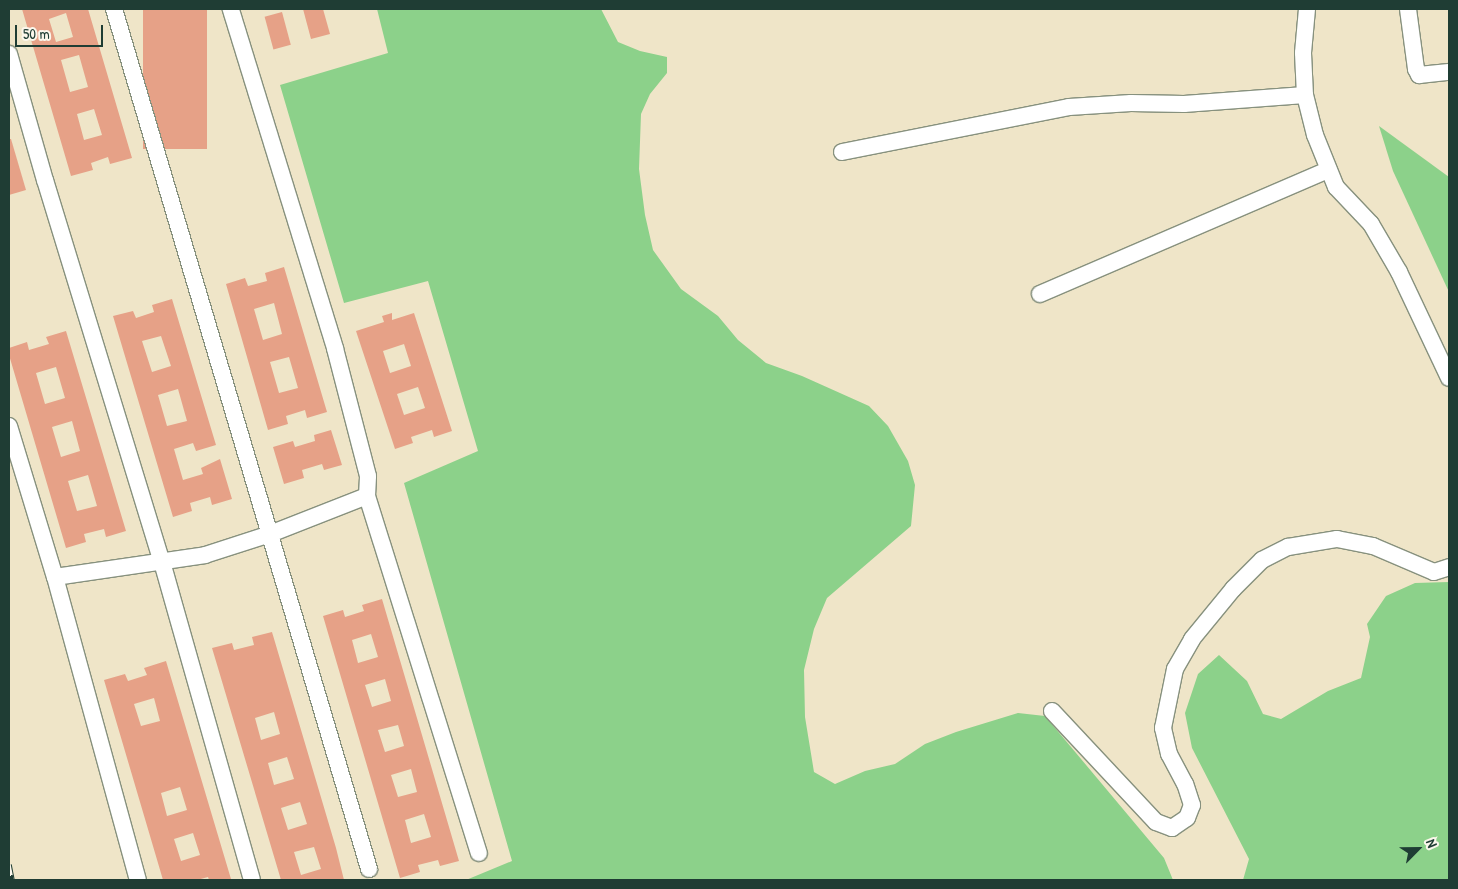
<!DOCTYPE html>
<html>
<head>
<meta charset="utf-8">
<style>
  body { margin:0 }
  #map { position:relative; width:1458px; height:889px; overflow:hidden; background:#efe5c8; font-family:"Patrick Hand",sans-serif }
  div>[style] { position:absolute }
  .green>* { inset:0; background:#8cd18a }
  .building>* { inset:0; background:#e6a187; transform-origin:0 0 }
  .roads { filter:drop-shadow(1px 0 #87917e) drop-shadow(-1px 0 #87917e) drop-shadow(0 1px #87917e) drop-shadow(0 -1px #87917e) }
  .minor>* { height:16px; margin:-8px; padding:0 8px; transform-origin:8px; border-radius:8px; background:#fff }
  .rail>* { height:5.5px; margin-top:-2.75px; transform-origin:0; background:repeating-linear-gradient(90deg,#fbf7ec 0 11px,#1f3d34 0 22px); box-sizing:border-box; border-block:1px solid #1f3d34 }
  span { translate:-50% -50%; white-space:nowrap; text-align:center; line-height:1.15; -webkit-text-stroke:5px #fbf7ec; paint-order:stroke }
  .frame { position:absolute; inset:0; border:10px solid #1f3d34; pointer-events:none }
  .north { position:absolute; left:1393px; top:824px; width:50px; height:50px; -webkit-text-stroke:4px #fbf7ec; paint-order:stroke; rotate:67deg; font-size:14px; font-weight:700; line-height:20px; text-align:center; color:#1f3d34 }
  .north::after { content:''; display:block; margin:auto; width:18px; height:22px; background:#1f3d34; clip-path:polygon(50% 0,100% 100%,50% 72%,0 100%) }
  .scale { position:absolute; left:15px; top:25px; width:88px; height:22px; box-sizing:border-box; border:2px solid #1f3d34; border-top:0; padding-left:6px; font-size:15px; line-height:18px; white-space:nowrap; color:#1f3d34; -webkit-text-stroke:4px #fbf7ec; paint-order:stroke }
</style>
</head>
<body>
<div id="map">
  <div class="green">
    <div style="clip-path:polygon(377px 9px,601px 9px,618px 42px,640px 51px,667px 57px,667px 73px,650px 94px,641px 114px,639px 169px,645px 215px,653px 250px,681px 289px,718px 316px,738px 340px,766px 363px,802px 376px,869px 406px,888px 426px,908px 461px,915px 485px,911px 526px,827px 598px,814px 629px,804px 670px,805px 717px,814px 772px,835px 784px,865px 771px,895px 764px,925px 744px,956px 732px,1018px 713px,1045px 716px,1164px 858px,1173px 880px,466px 880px,512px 861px,404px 483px,478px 451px,428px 281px,344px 303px,280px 85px,388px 53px)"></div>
    <div style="clip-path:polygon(1379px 126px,1449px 177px,1449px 292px,1393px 171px)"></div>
    <div style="clip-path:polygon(1449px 582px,1449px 880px,1243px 880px,1249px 859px,1192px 748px,1185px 713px,1198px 674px,1219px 655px,1247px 681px,1263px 714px,1281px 719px,1328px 691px,1361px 678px,1370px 637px,1367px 624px,1386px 596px,1415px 583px)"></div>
  </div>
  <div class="building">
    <div style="clip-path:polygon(evenodd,22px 9px,88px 9px,132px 158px,110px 164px,108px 157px,91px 163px,93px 170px,71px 176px,22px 9px,66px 13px,73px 37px,56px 42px,49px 19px,66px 13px,22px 9px,79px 55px,88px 87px,70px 92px,61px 60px,79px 55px,22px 9px,94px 109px,102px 135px,84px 140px,77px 114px,94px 109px)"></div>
    <div style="left:143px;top:9px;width:64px;height:140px"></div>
    <div style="clip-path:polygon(303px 9px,323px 9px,330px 34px,311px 39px)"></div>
    <div style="left:282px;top:12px;width:34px;height:18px;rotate:75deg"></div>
    <div style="clip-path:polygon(9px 139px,11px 139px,26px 190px,9px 195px)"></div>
    <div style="clip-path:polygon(evenodd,284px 267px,327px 412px,307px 418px,305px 410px,286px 416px,288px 424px,268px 430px,226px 284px,245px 278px,248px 286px,267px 281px,265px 273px,284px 267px,274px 303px,282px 334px,263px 340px,254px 309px,274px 303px,284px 267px,289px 357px,298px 388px,279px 393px,270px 362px,289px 357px)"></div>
    <div style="clip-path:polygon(evenodd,172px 299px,216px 445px,196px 451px,193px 443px,174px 449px,183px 480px,203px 474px,201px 468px,220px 459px,232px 499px,212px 505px,210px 497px,190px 503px,192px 511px,173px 517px,113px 316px,133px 311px,136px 318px,154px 312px,152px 305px,172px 299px,161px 336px,171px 366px,152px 372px,142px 341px,161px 336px,172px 299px,178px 389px,187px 421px,167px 426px,158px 395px,178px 389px)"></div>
    <div style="clip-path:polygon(evenodd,392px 313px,392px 320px,414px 313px,452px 431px,434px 437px,432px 430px,411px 437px,413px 443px,395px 449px,356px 331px,384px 322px,382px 316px,392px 313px,404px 344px,411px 366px,390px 373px,383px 351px,404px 344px,392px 313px,418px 387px,425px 408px,404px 415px,397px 394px,418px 387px)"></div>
    <div style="clip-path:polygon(evenodd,66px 331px,126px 531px,106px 537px,104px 529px,84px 534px,86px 542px,66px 548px,9px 355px,9px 348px,27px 342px,29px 350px,49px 344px,46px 337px,66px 331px,56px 367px,65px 398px,45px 404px,36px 373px,56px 367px,66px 331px,72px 421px,80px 451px,61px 457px,52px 427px,72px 421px,66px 331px,88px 475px,97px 506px,77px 511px,68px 481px,88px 475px)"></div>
    <div style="clip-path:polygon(331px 430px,342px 465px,324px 470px,322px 464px,302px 470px,304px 478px,284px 484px,273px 447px,293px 441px,295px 447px,315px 441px,314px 435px)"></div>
    <div style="clip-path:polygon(evenodd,382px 599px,459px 861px,440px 866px,438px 860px,418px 865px,420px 872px,400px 878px,323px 616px,343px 610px,345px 617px,364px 611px,362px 605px,382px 599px,371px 634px,378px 657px,358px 663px,352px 640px,371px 634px,382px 599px,385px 679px,391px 701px,372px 707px,365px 685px,385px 679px,382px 599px,398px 725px,404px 746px,385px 752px,378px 730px,398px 725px,382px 599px,411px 769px,417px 792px,398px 797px,391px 775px,411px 769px,382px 599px,424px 814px,431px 837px,411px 843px,405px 820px,424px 814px)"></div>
    <div style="clip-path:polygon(evenodd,272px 632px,336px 848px,344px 880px,281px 880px,218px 668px,212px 648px,232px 643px,234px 650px,254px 645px,252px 637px,272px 632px,274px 712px,280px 734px,261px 740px,255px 718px,274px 712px,272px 632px,287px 757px,294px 779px,274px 785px,268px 763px,287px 757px,272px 632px,300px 802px,307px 824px,288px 830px,281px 808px,300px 802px,272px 632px,314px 847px,321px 869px,301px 875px,294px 852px,314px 847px)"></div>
    <div style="clip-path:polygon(evenodd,166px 661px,231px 879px,225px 880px,209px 880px,208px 877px,197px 880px,163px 880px,104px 680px,125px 674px,128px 681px,147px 675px,144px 668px,166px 661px,154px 698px,160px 721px,141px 726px,134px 704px,154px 698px,166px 661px,180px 787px,187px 810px,167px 816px,161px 793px,180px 787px,166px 661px,193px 833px,200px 855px,181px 861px,174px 839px,193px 833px)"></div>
  </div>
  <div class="roads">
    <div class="minor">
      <div style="left:114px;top:9px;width:897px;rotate:73.48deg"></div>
      <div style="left:1307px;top:9px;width:44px;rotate:95.2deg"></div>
      <div style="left:1303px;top:53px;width:42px;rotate:87.3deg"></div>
      <div style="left:1305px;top:95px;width:41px;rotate:76deg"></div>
      <div style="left:1315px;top:135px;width:56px;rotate:68deg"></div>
      <div style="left:1336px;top:187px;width:51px;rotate:46.6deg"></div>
      <div style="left:1371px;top:224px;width:56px;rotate:59.7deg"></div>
      <div style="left:1399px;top:272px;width:117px;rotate:64.7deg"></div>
      <div style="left:1408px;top:9px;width:61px;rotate:82.4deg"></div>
      <div style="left:1416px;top:69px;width:7px;rotate:63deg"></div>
      <div style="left:1419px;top:75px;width:30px;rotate:-6deg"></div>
      <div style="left:9px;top:54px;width:131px;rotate:74.1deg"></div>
      <div style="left:45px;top:180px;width:400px;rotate:73deg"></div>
      <div style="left:162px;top:562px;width:330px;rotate:74.2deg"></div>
      <div style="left:842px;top:152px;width:231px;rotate:-11.2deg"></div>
      <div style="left:1069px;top:107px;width:62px;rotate:-3.7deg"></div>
      <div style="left:1131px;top:103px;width:53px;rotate:1.1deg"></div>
      <div style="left:1184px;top:104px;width:121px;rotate:-4.3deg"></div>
      <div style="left:1040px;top:294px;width:314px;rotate:-23.3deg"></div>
      <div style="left:9px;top:426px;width:158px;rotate:73.1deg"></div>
      <div style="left:55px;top:577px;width:314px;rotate:74.7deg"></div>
      <div style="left:367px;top:496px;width:374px;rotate:72.6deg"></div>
      <div style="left:55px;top:577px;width:152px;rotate:-8.3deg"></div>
      <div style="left:205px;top:555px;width:68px;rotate:-17.9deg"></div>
      <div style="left:270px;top:534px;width:104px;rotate:-21.4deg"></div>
      <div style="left:367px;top:496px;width:20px;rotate:-87deg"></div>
      <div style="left:368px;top:476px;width:132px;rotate:-104.5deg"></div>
      <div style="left:335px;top:348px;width:355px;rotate:-107.1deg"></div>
      <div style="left:1052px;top:711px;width:152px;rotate:46.9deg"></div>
      <div style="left:1156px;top:822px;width:17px;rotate:21deg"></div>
      <div style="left:1172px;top:828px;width:18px;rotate:-34deg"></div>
      <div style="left:1187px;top:818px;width:14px;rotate:-69deg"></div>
      <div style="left:1192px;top:805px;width:22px;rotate:-108deg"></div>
      <div style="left:1185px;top:784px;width:34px;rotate:-118deg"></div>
      <div style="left:1169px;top:754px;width:27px;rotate:-103deg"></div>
      <div style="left:1163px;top:728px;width:60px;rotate:-78.5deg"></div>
      <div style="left:1175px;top:669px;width:34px;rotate:-60deg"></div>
      <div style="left:1192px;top:639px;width:65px;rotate:-50.6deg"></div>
      <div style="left:1233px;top:589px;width:41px;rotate:-45deg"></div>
      <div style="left:1262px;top:560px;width:29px;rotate:-27deg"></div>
      <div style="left:1288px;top:547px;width:50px;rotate:-9.3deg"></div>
      <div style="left:1337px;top:539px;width:37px;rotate:11deg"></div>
      <div style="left:1373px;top:546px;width:66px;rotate:23.1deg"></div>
      <div style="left:1434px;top:572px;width:16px;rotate:-18deg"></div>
    </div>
  </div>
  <div class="rail">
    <div style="left:9px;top:865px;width:15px;rotate:79deg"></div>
  </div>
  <div class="frame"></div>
  <div class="north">N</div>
  <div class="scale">50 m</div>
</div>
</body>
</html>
